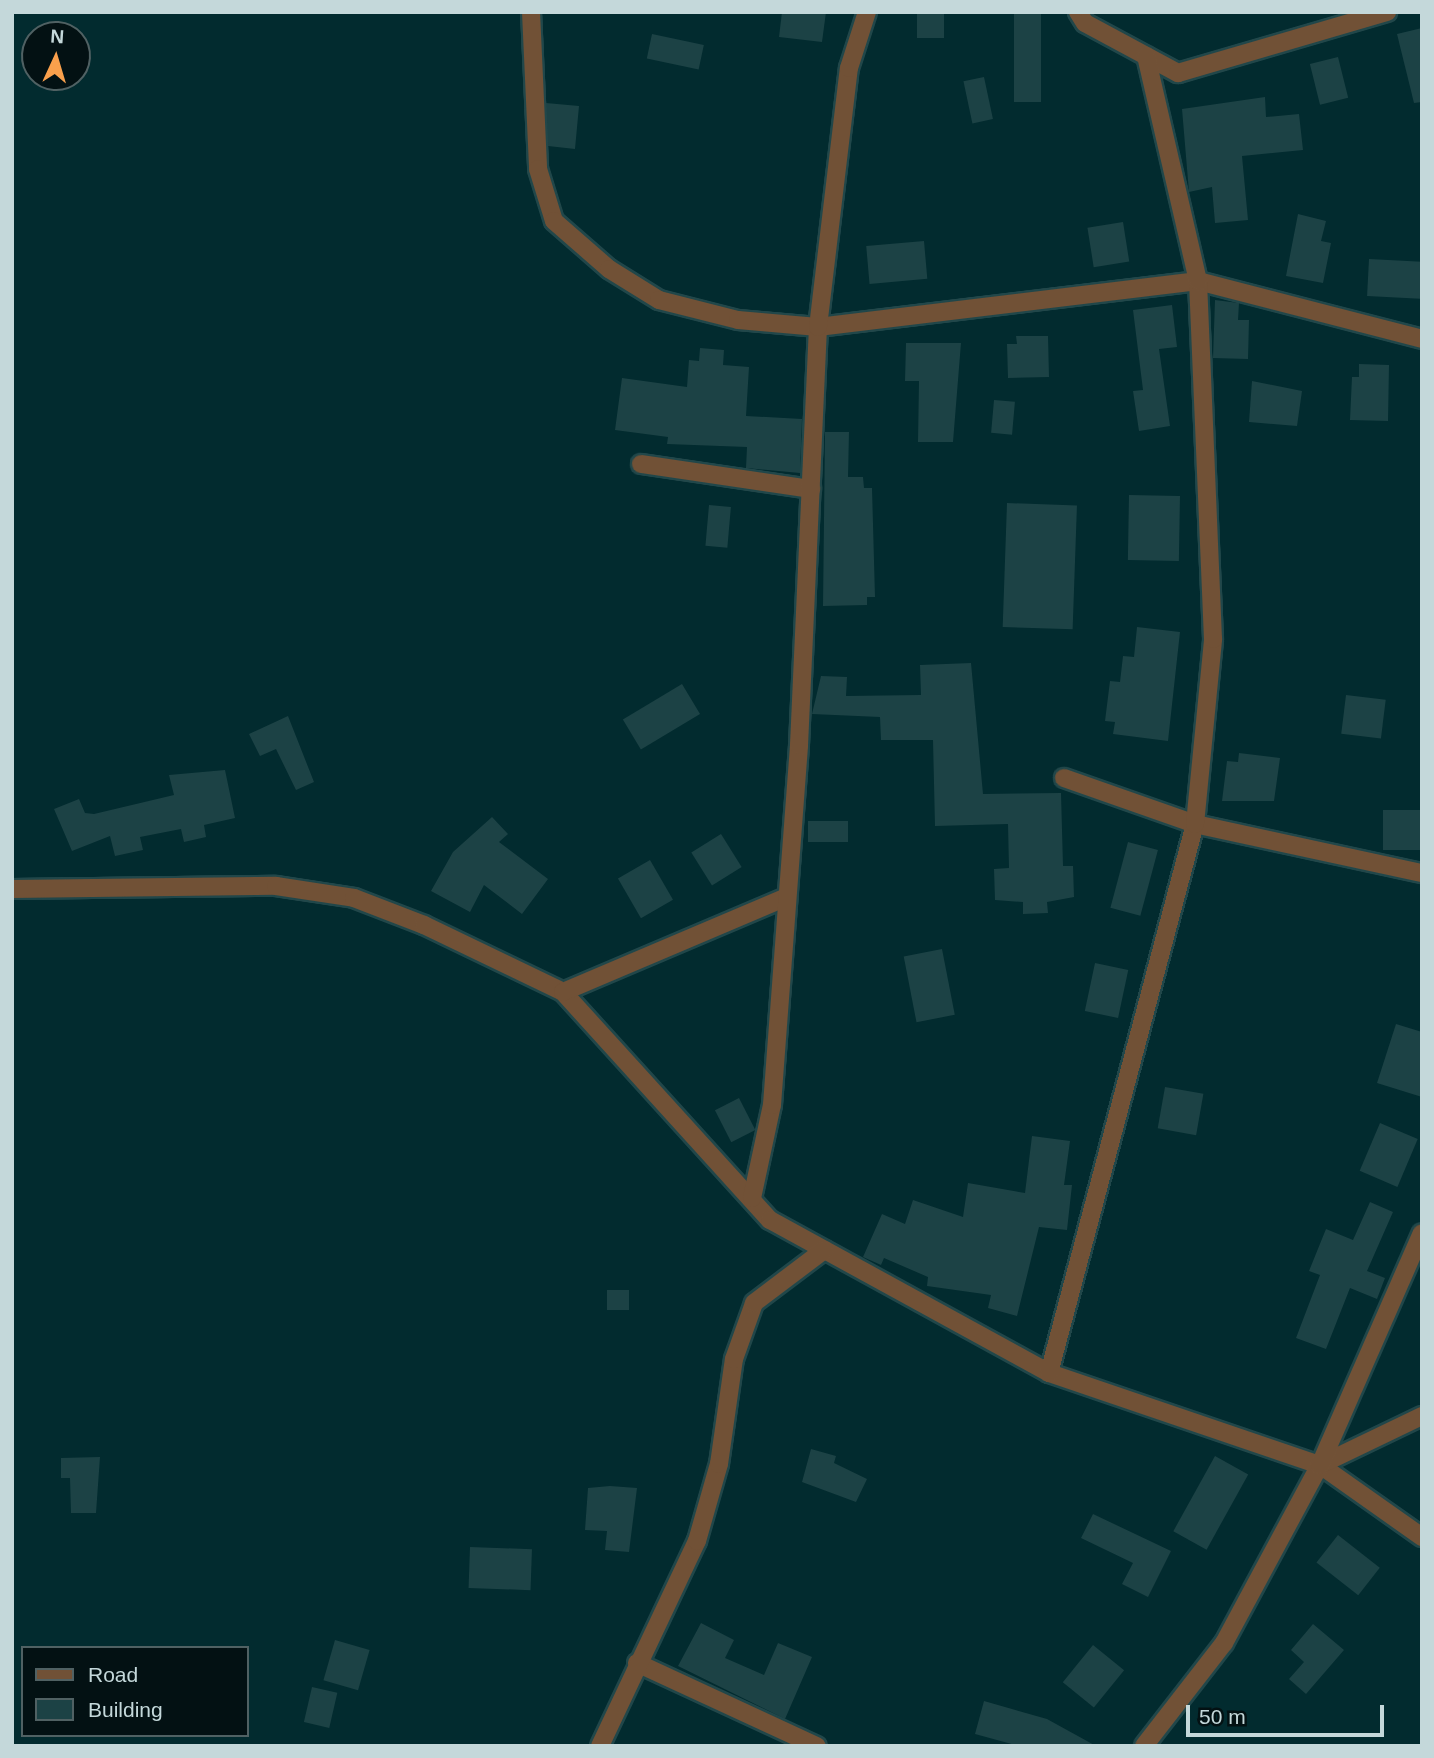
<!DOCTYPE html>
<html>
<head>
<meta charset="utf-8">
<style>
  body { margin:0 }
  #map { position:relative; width:1434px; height:1758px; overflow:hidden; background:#022b2f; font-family:Arial,sans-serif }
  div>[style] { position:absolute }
  .building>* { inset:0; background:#1c4245; transform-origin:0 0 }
  .roads { filter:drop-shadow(2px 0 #21474a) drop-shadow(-2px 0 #21474a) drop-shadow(0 2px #21474a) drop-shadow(0 -2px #21474a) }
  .street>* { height:18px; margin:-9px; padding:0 9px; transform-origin:9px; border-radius:9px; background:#715136 }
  span { translate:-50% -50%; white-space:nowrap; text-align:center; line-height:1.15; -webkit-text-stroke:5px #031113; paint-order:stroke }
  .frame { position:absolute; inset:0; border:14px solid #c4d8da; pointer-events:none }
  .legend { position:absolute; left:21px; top:1646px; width:228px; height:91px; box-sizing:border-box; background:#031113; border:2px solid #506163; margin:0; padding:9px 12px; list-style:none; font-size:21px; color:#c4d8da }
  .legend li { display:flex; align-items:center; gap:14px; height:35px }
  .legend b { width:35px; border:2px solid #506163 }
  .north { position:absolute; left:21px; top:21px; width:70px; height:70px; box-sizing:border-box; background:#031113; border:2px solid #506163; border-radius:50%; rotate:4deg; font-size:19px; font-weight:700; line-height:28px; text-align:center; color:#c4d8da }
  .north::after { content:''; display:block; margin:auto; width:24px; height:32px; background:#f9a04c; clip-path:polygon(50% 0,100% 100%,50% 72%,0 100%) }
  .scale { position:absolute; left:1186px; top:1705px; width:198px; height:32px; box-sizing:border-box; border:4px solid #c4d8da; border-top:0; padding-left:9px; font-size:21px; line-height:24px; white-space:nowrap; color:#c4d8da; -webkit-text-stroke:5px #031113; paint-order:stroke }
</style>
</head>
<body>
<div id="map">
  <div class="building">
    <div style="clip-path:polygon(782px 12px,826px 12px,822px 42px,779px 37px)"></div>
    <div style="left:917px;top:12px;width:27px;height:26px"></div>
    <div style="left:1014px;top:12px;width:27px;height:90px"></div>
    <div style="clip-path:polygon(1422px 28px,1422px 102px,1414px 103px,1397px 34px)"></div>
    <div style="left:652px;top:34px;width:53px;height:25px;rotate:12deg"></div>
    <div style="left:1338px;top:57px;width:42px;height:29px;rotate:76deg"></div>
    <div style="left:984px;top:77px;width:43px;height:21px;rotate:78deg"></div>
    <div style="clip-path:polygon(1265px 97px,1266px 117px,1299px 114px,1303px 150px,1242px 156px,1248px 220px,1215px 223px,1212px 187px,1189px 192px,1182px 109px)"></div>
    <div style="clip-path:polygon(546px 103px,579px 106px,575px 149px,548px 146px)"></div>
    <div style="clip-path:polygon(1298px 214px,1326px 221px,1321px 241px,1331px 243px,1323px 283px,1286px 276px)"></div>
    <div style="left:1123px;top:222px;width:40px;height:36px;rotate:81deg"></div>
    <div style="left:924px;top:241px;width:38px;height:58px;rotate:85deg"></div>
    <div style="left:1369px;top:259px;width:53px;height:37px;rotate:3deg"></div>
    <div style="clip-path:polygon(1215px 300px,1239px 303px,1238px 320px,1249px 320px,1248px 359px,1213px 358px)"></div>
    <div style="clip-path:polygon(1172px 305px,1177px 347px,1159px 349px,1170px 426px,1139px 431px,1133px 391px,1143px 390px,1133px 310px)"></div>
    <div style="clip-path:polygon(1016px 336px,1048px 336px,1049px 377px,1008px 378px,1007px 344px,1017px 344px)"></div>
    <div style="clip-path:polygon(906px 343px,961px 343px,953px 442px,918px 442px,919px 381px,905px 381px)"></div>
    <div style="clip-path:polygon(700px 348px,724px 350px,723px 365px,749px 367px,746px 416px,802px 419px,800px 473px,746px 468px,747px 447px,667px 444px,668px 437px,615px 430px,622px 378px,687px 387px,689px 360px,699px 361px)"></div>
    <div style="clip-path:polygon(1359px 364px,1389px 365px,1388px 421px,1350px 420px,1352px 377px,1359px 377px)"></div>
    <div style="clip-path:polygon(1252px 381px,1302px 391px,1297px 426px,1249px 422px)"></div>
    <div style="left:994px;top:400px;width:21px;height:33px;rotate:5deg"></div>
    <div style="clip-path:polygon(825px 432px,849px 432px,848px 477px,863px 477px,864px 488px,872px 488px,875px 597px,867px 597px,867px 605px,823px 606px)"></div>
    <div style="left:1129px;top:495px;width:51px;height:65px;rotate:1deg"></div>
    <div style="left:1007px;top:503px;width:70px;height:124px;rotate:2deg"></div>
    <div style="left:709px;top:505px;width:22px;height:41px;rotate:5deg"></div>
    <div style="clip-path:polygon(1137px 627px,1180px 632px,1168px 741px,1113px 734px,1115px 722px,1105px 721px,1110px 681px,1120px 682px,1123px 656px,1134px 657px)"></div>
    <div style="clip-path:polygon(971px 663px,983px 794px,1061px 793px,1063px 866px,1073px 866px,1074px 897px,1047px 902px,1048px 913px,1023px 914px,1023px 902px,995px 900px,994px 869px,1009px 868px,1008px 824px,935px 826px,933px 740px,881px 740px,880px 717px,812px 714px,821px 676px,847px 677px,846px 696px,921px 695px,920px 665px)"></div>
    <div style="left:682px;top:684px;width:35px;height:69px;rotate:59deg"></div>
    <div style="left:1346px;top:695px;width:40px;height:39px;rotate:7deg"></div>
    <div style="clip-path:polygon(288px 716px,314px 782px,296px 790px,276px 749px,260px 756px,249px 734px)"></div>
    <div style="clip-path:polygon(1239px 753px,1280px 758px,1274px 801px,1222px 801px,1227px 761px,1238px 762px)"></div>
    <div style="clip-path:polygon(225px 770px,235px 818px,204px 825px,206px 837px,184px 842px,181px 829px,140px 837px,143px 850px,115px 856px,110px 836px,72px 851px,54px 809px,79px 799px,85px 813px,94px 814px,174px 795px,169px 775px)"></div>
    <div style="left:1383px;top:810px;width:39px;height:40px"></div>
    <div style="clip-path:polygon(492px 817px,508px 834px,499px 842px,548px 879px,522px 914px,484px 885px,470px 912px,431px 891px,453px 852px)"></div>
    <div style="left:848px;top:821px;width:21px;height:40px;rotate:90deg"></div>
    <div style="left:721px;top:834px;width:39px;height:35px;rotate:58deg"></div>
    <div style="left:1128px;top:842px;width:31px;height:68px;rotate:15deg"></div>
    <div style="left:650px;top:860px;width:46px;height:37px;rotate:60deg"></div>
    <div style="left:942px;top:949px;width:67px;height:39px;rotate:79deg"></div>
    <div style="left:1095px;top:963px;width:34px;height:49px;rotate:12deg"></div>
    <div style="clip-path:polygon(1396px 1024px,1422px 1032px,1422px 1097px,1377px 1083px)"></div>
    <div style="left:1165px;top:1087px;width:39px;height:42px;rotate:10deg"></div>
    <div style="left:739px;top:1098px;width:36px;height:27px;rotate:63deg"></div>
    <div style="left:1380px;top:1123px;width:41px;height:52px;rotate:23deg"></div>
    <div style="clip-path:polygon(1032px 1136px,1070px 1141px,1064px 1185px,1072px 1185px,1067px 1230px,1039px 1227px,1017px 1316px,988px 1308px,991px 1295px,927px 1286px,928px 1277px,884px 1258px,881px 1265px,863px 1257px,882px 1214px,905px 1224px,913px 1200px,963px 1217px,968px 1183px,1025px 1193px)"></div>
    <div style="clip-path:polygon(1370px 1202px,1393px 1212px,1367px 1271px,1385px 1278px,1377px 1299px,1350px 1288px,1326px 1349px,1296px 1338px,1320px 1275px,1309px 1271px,1326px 1229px,1353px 1240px)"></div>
    <div style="left:629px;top:1290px;width:20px;height:22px;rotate:90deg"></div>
    <div style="clip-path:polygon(811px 1449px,836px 1456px,834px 1463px,867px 1479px,856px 1502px,802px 1482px)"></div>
    <div style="left:1215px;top:1456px;width:38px;height:86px;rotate:29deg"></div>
    <div style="clip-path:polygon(100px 1457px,96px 1513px,71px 1513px,70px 1478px,61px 1478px,61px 1458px)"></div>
    <div style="clip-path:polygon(610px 1486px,637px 1488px,629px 1552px,605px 1550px,607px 1531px,585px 1530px,588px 1488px)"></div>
    <div style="clip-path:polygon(1093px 1514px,1171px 1551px,1148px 1597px,1122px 1584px,1133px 1563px,1081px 1538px)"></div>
    <div style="left:1338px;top:1535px;width:53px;height:35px;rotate:38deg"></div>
    <div style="left:470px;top:1547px;width:62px;height:41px;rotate:2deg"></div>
    <div style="clip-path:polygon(701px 1623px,734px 1640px,725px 1658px,764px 1675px,778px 1643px,812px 1657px,785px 1719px,678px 1666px)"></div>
    <div style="clip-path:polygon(1313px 1624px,1344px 1650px,1306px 1694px,1289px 1679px,1304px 1662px,1291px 1650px)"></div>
    <div style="left:335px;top:1640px;width:36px;height:42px;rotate:16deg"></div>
    <div style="left:1093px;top:1645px;width:40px;height:48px;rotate:39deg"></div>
    <div style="left:312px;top:1687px;width:26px;height:36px;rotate:13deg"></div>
    <div style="clip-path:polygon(984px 1701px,1047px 1719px,1096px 1746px,1019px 1746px,975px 1734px)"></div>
  </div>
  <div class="roads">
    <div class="street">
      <div style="left:531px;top:12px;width:157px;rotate:87.4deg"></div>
      <div style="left:538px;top:169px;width:54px;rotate:72.9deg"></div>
      <div style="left:554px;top:221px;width:73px;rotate:41.1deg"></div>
      <div style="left:609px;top:269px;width:59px;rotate:31.8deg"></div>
      <div style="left:659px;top:300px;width:81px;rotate:14.2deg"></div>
      <div style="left:738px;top:320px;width:80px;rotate:5deg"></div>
      <div style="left:818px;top:327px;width:383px;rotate:-6.9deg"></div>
      <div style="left:1198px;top:281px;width:231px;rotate:14.5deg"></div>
      <div style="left:1078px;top:12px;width:13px;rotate:58deg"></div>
      <div style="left:1085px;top:23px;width:106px;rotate:28.3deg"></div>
      <div style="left:1178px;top:73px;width:218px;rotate:-16.3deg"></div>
      <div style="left:641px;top:464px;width:172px;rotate:8.4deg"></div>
      <div style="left:1064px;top:778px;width:139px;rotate:19.3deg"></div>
      <div style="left:1195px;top:824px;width:232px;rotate:12.2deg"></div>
      <div style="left:12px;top:889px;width:264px;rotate:-0.7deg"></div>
      <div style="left:276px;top:886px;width:79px;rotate:8.7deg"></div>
      <div style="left:354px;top:898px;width:75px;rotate:21.1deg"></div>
      <div style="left:424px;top:925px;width:154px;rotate:25.7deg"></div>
      <div style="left:563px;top:992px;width:308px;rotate:47.8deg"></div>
      <div style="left:770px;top:1220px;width:318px;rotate:28.7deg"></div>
      <div style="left:1049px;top:1373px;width:286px;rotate:18.8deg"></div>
      <div style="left:1320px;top:1465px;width:125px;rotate:35.2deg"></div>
      <div style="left:563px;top:992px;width:243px;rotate:-23deg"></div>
      <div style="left:752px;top:1198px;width:95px;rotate:-77.9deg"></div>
      <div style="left:772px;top:1105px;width:361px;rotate:-85.7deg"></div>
      <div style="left:799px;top:745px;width:418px;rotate:-87.4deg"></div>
      <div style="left:818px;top:327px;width:261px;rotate:-83.2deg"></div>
      <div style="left:849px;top:68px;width:59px;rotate:-72.2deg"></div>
      <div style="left:1049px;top:1373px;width:568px;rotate:-75.11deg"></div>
      <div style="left:1195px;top:824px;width:186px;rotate:-84.4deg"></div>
      <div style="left:1213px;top:639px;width:358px;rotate:-92.4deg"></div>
      <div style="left:1198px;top:281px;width:231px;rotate:-103deg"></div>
      <div style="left:1320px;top:1465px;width:113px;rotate:-25.7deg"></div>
      <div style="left:637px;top:1663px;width:198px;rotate:24.8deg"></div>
      <div style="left:600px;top:1746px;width:227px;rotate:-64.7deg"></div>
      <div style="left:697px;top:1541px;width:80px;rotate:-74.1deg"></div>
      <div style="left:719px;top:1464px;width:106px;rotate:-81.9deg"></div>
      <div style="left:734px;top:1359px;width:59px;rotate:-70.3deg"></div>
      <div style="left:754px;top:1303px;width:88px;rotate:-37.1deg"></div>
      <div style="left:1144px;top:1746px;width:130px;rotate:-52.2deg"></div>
      <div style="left:1224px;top:1643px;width:202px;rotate:-61.7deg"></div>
      <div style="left:1320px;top:1465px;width:253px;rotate:-66.3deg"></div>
    </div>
  </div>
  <div class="frame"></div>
  <ul class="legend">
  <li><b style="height:9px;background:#715136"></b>Road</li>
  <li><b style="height:19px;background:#1c4245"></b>Building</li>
  </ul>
  <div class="north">N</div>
  <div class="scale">50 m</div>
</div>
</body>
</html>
